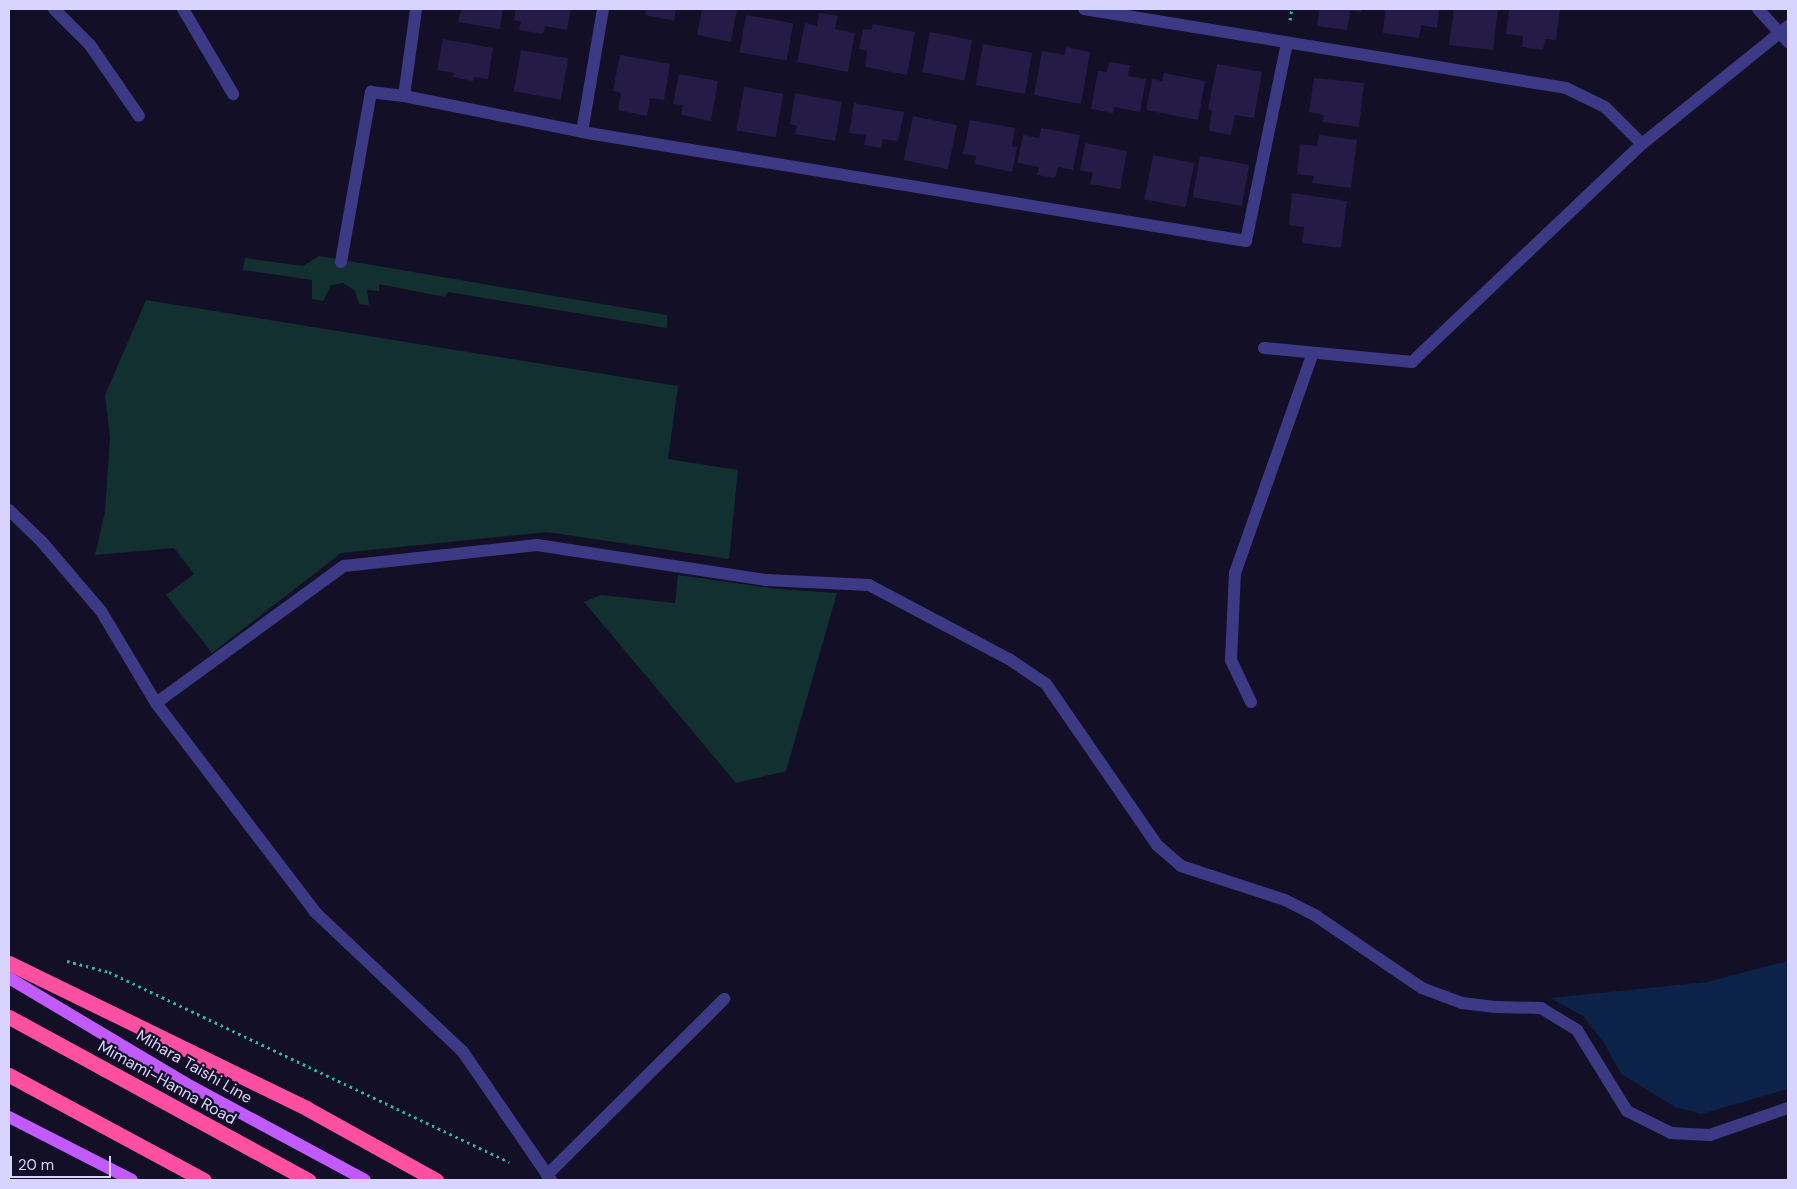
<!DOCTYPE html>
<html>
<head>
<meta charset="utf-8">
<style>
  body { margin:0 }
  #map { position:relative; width:1797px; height:1189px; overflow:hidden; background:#130f26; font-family:"DM Sans",sans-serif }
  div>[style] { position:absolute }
  .green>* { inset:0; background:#12302f }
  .water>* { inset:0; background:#0c2248 }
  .building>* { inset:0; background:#241b47; transform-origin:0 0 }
  .path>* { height:3px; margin-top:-1.5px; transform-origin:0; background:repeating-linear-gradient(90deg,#2fb8b0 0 2.5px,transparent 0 6.5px) }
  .minor>* { height:12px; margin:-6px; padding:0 6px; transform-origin:6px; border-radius:6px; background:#3d3a85 }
  .major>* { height:12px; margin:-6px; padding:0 6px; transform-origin:6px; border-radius:6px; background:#c25bff }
  .highway>* { height:15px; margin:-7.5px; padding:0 7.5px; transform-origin:7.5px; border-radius:7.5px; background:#ff4fa3 }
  span { translate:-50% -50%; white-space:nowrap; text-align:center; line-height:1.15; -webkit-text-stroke:4.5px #130f26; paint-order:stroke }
  .street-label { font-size:16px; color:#d9d4ff }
  .frame { position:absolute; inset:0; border:10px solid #d9d4ff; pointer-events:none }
  .scale { position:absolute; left:10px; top:1156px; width:101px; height:22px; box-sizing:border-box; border:2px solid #d9d4ff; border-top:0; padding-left:6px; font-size:15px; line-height:18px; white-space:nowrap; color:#d9d4ff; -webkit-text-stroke:4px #130f26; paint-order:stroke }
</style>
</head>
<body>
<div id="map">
  <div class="green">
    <div style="clip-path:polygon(319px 256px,667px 315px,667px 328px,448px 292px,445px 297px,379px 284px,379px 291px,367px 290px,369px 305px,359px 304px,355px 291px,343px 283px,331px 285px,323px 301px,312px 299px,312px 280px,243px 270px,245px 258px,303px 266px)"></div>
    <div style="clip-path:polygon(146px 300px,678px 386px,668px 459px,738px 470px,729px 559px,547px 532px,341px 553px,212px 653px,166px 595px,194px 574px,174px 548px,95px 555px,105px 512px,110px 437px,105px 395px)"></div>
    <div style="clip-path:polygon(678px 575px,779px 589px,837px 593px,786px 771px,736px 783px,584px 602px,601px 595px,675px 603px)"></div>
  </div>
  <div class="water">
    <div style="clip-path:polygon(1788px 961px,1788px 1089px,1701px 1114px,1675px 1107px,1621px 1074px,1604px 1043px,1583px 1016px,1550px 998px,1707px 982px)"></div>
  </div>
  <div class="building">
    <div style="clip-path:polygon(461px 9px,503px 9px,500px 29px,458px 22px)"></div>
    <div style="clip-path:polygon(516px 9px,571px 9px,567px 30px,545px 26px,543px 34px,519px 30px,521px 22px,514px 20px)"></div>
    <div style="clip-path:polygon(646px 9px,676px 9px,674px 21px,645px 15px)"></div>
    <div style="clip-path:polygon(702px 9px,737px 9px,731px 42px,697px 35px)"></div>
    <div style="clip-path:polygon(1319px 9px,1362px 9px,1361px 12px,1350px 11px,1347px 30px,1317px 26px)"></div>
    <div style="clip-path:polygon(1381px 9px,1439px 9px,1437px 28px,1421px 25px,1419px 38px,1383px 33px,1385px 11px)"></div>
    <div style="clip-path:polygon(1454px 9px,1498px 9px,1493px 50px,1449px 45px)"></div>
    <div style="clip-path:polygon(1509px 9px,1560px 9px,1556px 40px,1545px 39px,1543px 50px,1522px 47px,1523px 36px,1506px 34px)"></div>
    <div style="clip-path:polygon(819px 13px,838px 16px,835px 29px,855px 33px,848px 72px,797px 62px,805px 23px,817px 26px)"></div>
    <div style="left:746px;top:15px;width:48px;height:38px;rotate:10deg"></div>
    <div style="clip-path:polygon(873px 24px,915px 32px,907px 75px,865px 67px,867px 51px,859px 49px,863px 29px,871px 30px)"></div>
    <div style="left:930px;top:32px;width:43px;height:41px;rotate:11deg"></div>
    <div style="clip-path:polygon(443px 39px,493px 48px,488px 79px,474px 77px,473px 81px,453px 77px,454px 73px,437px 70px)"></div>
    <div style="left:983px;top:44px;width:50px;height:42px;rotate:10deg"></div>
    <div style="clip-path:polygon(1066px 47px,1090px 52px,1081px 104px,1034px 95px,1042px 51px,1065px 55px)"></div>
    <div style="left:521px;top:50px;width:48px;height:42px;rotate:10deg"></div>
    <div style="clip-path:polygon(620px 55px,670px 64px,664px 100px,650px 98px,647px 116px,618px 110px,621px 93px,613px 91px)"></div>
    <div style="clip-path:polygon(1109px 62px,1130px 65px,1128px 76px,1146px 79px,1140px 112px,1114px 107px,1113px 113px,1091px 109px,1098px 71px,1107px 72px)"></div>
    <div style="clip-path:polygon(1217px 64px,1262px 72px,1254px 118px,1235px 115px,1231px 135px,1209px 131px,1212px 111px,1208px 109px)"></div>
    <div style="clip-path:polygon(1164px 73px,1205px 81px,1198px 120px,1146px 110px,1152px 79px,1162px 81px)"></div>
    <div style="clip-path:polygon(679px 74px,718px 81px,711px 121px,681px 115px,683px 105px,673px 104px)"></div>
    <div style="clip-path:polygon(1314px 78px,1364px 83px,1359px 127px,1323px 122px,1324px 115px,1309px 112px)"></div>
    <div style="left:744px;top:87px;width:40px;height:44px;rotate:10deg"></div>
    <div style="clip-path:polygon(795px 93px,842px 102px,835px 141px,795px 134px,797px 126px,790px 124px)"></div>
    <div style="clip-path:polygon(854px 103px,904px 112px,898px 141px,883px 139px,881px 148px,864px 145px,866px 135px,849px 133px)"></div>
    <div style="left:913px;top:116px;width:45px;height:45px;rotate:12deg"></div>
    <div style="clip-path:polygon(970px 120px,1015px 128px,1012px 146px,1017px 147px,1012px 172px,975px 164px,976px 156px,963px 154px)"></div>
    <div style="clip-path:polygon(1041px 128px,1080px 135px,1073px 170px,1058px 167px,1055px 178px,1037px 175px,1039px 167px,1017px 163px,1023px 135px,1039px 138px)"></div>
    <div style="clip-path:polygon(1319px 135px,1357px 140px,1351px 188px,1312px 183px,1314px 176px,1297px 174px,1300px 144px,1317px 146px)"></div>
    <div style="clip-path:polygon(1085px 143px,1127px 151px,1120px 189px,1090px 184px,1093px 173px,1080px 170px)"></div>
    <div style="left:1153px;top:155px;width:42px;height:45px;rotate:11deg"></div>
    <div style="left:1200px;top:156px;width:50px;height:42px;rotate:10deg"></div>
    <div style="clip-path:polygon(1292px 193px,1347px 201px,1341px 248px,1302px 243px,1304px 227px,1289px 225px)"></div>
  </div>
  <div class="path">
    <div style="left:1290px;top:20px;width:11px;rotate:-80deg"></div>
    <div style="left:67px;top:961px;width:43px;rotate:14.7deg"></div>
    <div style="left:109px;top:972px;width:443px;rotate:25.4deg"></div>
  </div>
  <div class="minor">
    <div style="left:54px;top:9px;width:51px;rotate:45deg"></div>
    <div style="left:90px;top:45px;width:86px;rotate:55.4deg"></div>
    <div style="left:183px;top:9px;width:99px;rotate:59.5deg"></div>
    <div style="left:1084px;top:9px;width:488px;rotate:9.3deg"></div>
    <div style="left:1566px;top:88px;width:43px;rotate:26deg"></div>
    <div style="left:1605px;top:107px;width:52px;rotate:45deg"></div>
    <div style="left:1758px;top:9px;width:45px;rotate:47.7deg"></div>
    <div style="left:404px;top:96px;width:88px;rotate:-82.1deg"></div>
    <div style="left:582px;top:132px;width:125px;rotate:-80.3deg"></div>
    <div style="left:341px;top:262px;width:173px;rotate:-80deg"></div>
    <div style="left:371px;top:92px;width:33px;rotate:7deg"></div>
    <div style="left:404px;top:96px;width:182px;rotate:11.4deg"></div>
    <div style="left:582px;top:132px;width:673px;rotate:9.32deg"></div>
    <div style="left:1246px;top:241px;width:202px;rotate:-78.3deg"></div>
    <div style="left:1264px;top:348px;width:149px;rotate:5.4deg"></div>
    <div style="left:1412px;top:362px;width:317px;rotate:-43.5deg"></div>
    <div style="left:1642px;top:144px;width:188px;rotate:-38.9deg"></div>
    <div style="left:9px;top:510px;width:46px;rotate:44.1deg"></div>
    <div style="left:42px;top:542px;width:91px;rotate:49.5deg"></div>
    <div style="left:101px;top:611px;width:107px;rotate:59.1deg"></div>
    <div style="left:156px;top:703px;width:263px;rotate:52.7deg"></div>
    <div style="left:315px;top:912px;width:204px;rotate:43.4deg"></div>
    <div style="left:463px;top:1052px;width:155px;rotate:55.5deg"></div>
    <div style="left:1251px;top:702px;width:47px;rotate:-115.5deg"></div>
    <div style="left:1231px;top:660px;width:87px;rotate:-87.4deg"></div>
    <div style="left:1235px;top:573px;width:233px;rotate:-70.5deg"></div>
    <div style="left:156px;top:703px;width:233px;rotate:-36.1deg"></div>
    <div style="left:344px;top:566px;width:194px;rotate:-6.2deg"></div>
    <div style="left:537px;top:545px;width:232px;rotate:8.7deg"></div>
    <div style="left:766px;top:580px;width:103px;rotate:2.8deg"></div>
    <div style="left:869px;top:585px;width:158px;rotate:27.9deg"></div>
    <div style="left:1009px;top:659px;width:45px;rotate:34deg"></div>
    <div style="left:1046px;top:684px;width:196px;rotate:55.4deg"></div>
    <div style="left:1157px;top:845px;width:32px;rotate:41deg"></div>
    <div style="left:1181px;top:866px;width:109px;rotate:18.1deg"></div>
    <div style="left:1285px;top:900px;width:35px;rotate:27deg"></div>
    <div style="left:1316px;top:916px;width:128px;rotate:34.2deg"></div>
    <div style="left:1422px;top:988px;width:43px;rotate:20.6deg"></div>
    <div style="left:1462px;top:1003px;width:33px;rotate:7deg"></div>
    <div style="left:1495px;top:1007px;width:46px;rotate:1.2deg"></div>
    <div style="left:1541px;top:1008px;width:42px;rotate:31.4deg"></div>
    <div style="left:1577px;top:1030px;width:95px;rotate:58.3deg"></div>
    <div style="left:1627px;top:1111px;width:49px;rotate:26.6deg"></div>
    <div style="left:1671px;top:1133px;width:39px;rotate:3deg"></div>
    <div style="left:1710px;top:1135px;width:83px;rotate:-19.1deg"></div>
    <div style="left:547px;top:1175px;width:250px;rotate:-44.8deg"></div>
  </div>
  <div class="major">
    <div style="left:9px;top:978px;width:205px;rotate:30.8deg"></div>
    <div style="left:185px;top:1083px;width:204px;rotate:28.3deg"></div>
    <div style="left:9px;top:1117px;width:138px;rotate:27.1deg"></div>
  </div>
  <div class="highway">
    <div style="left:9px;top:963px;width:331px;rotate:26deg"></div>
    <div style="left:306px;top:1108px;width:149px;rotate:29deg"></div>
    <div style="left:9px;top:1017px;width:341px;rotate:28.6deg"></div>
    <div style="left:9px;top:1075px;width:221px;rotate:28.3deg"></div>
  </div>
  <div class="street-label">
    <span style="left:194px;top:1067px;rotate:30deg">Mihara Taishi Line</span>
    <span style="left:167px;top:1083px;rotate:29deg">Mimami-Hanna Road</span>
  </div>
  <div class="frame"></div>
  <div class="scale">20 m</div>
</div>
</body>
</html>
